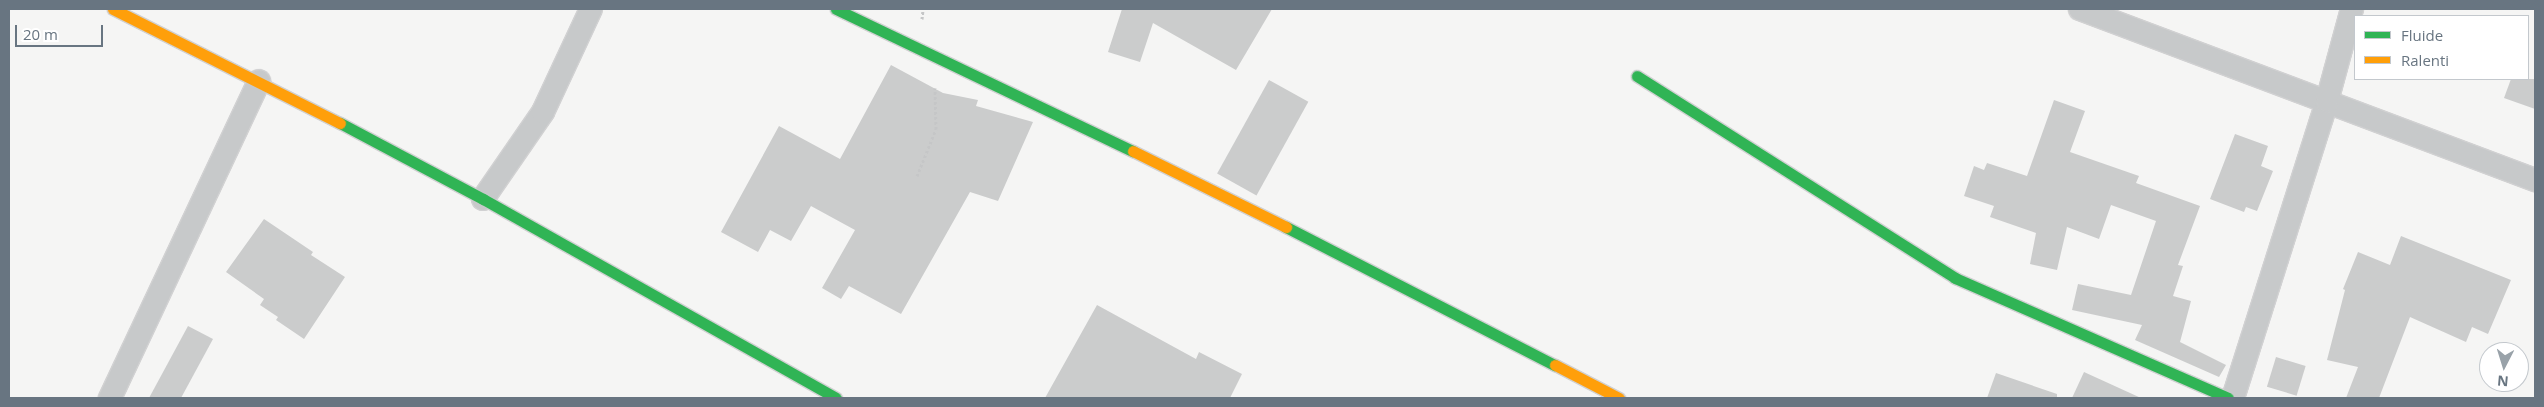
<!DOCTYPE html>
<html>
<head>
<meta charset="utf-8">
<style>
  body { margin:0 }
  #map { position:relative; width:2544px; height:407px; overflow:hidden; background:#f5f5f4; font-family:"Open Sans",sans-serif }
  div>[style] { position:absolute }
  .building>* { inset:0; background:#cbcccc; transform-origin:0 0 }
  .path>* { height:3px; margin-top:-1.5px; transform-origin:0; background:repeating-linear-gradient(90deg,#c5c6c7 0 2.5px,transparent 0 5px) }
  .roads { filter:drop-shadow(1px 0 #d1d1d2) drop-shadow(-1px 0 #d1d1d2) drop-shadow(0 1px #d1d1d2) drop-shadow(0 -1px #d1d1d2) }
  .street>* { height:22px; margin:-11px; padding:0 11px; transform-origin:11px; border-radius:11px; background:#c7c9ca }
  .fast>* { height:11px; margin:-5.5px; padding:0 5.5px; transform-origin:5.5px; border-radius:5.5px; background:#30b455 }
  .slow>* { height:11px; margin:-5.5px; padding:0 5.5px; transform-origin:5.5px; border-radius:5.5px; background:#ff9f0a }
  span { translate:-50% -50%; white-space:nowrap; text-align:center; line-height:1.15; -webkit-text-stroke:5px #fff; paint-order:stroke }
  .frame { position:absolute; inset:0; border:10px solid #687581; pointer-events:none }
  .legend { position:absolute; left:2354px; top:15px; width:175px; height:65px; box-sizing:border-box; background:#fff; border:1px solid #c3c8cd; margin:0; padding:6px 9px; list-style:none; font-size:15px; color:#687581 }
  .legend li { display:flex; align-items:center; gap:10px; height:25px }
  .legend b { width:25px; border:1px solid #c3c8cd }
  .north { position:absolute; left:2479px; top:342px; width:50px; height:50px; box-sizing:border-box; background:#fff; border:1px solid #c3c8cd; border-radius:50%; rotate:185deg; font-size:14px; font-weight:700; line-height:20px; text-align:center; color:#687581 }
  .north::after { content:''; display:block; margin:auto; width:18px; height:22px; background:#99a2a9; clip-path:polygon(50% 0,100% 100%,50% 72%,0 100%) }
  .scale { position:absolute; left:15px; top:25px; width:88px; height:22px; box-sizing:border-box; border:2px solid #687581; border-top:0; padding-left:6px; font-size:15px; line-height:18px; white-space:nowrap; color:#687581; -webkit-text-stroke:4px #fff; paint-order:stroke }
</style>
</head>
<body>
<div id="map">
  <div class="building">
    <div style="clip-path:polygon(1122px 9px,1272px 9px,1236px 70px,1153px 23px,1140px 62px,1108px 52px)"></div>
    <div style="clip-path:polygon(891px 65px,943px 93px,978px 100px,976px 106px,1033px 122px,998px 201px,970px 192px,901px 314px,849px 286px,841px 299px,822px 288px,855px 230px,811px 206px,791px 241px,770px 230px,758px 252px,721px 232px,779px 126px,840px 159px)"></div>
    <div style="clip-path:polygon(2511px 79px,2535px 79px,2535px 109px,2504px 98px)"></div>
    <div style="left:1269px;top:80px;width:45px;height:107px;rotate:29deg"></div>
    <div style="clip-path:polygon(2054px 100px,2085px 111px,2070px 152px,2139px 176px,2136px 183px,2200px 206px,2178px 265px,2183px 266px,2173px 296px,2191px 301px,2180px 342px,2226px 365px,2219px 377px,2135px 340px,2142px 325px,2072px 310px,2078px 284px,2131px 295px,2156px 221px,2111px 205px,2099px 239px,2067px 227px,2057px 270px,2030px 264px,2036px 233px,1990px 217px,1994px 206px,1964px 196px,1974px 166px,1984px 170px,1987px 163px,2027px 176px)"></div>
    <div style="clip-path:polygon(2235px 134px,2268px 146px,2261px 166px,2273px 171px,2257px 211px,2246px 207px,2244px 212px,2210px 199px)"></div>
    <div style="clip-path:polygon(264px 219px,313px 252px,311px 255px,345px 277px,304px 339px,276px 320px,278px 317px,260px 305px,264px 299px,226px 272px)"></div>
    <div style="clip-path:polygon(2401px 236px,2511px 280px,2488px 334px,2472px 327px,2466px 342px,2410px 317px,2379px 398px,2346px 398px,2358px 367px,2327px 360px,2345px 290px,2343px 289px,2358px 252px,2390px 265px)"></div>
    <div style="clip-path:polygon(1097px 305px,1196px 359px,1199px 352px,1242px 374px,1230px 398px,1045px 398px)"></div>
    <div style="clip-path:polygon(188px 326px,213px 339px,181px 398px,149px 398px)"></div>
    <div style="left:2276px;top:357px;width:31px;height:31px;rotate:17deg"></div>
    <div style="clip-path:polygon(2084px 372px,2141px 398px,2072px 398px)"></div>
    <div style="clip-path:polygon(1996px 373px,2057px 394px,2057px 398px,1987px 398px)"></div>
  </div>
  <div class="path">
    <div style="left:922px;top:19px;width:10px;rotate:-84deg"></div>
    <div style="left:917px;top:176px;width:51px;rotate:-68deg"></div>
    <div style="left:936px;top:129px;width:41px;rotate:-91.4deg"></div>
  </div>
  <div class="roads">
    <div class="street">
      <div style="left:2080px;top:9px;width:486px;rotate:20.6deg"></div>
      <div style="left:483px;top:199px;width:106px;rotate:-55.4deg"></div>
      <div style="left:543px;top:112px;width:114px;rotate:-65deg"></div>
      <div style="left:110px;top:398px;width:350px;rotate:-64.8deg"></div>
      <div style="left:2233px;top:398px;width:312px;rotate:-72.4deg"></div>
      <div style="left:2327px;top:101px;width:95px;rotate:-74.8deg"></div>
    </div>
    <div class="fast">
      <div style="left:836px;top:9px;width:329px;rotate:25.6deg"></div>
      <div style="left:1637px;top:76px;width:377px;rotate:32.4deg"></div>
      <div style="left:1955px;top:278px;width:298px;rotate:23.7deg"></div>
      <div style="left:340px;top:123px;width:162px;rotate:28deg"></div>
      <div style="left:483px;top:199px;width:405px;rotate:29.4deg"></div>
      <div style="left:1286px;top:227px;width:302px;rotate:27.2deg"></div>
    </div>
    <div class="slow">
      <div style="left:113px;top:9px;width:254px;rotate:26.7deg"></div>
      <div style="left:1133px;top:151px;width:171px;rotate:26.4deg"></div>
      <div style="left:1555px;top:365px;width:72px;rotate:27.3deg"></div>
    </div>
  </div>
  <div class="frame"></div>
  <ul class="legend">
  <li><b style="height:6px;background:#30b455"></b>Fluide</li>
  <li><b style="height:6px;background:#ff9f0a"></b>Ralenti</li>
  </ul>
  <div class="north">N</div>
  <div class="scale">20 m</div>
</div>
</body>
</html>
